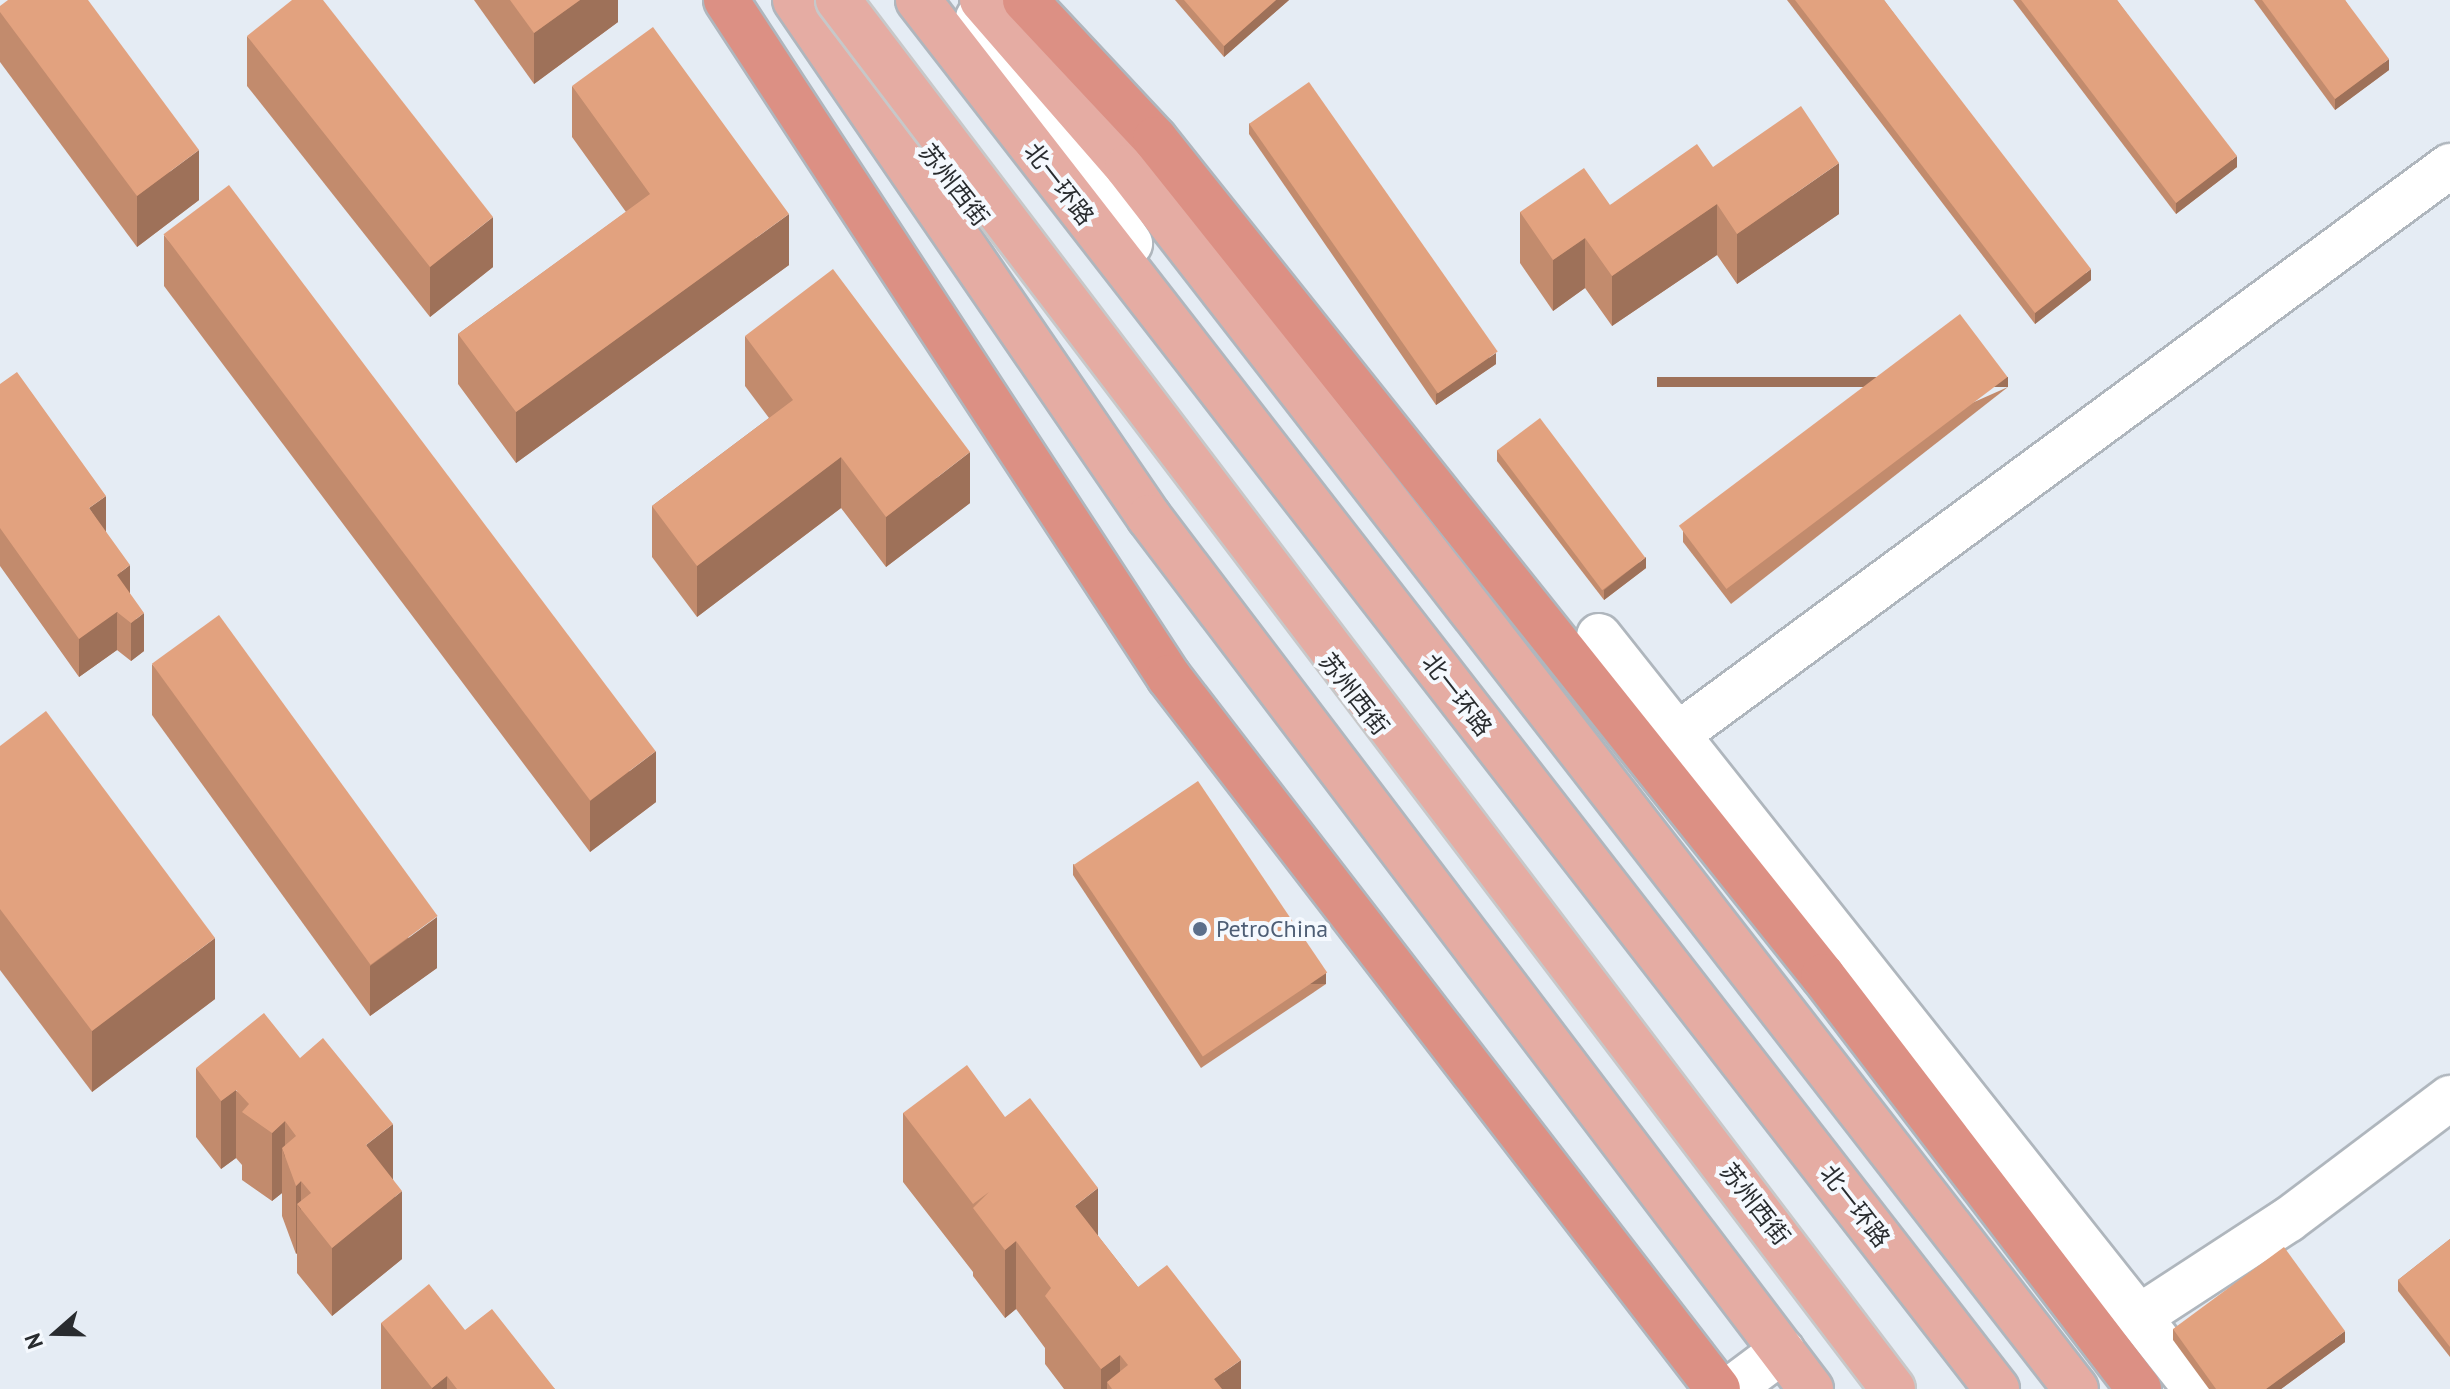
<!DOCTYPE html>
<html>
<head>
<meta charset="utf-8">
<style>
  body { margin:0 }
  #map { position:relative; width:2450px; height:1389px; overflow:hidden; background:#e5ecf4; font-family:"PT Sans","Noto Sans SC",sans-serif }
  div>[style] { position:absolute }
  .roads { filter:drop-shadow(2px 0 #afb6bd) drop-shadow(-2px 0 #afb6bd) drop-shadow(0 2px #afb6bd) drop-shadow(0 -2px #afb6bd) }
  .minor>* { height:44px; margin:-22px; padding:0 22px; transform-origin:22px; border-radius:22px; background:#fff }
  .secondary>* { height:44px; margin:-22px; padding:0 22px; transform-origin:22px; border-radius:22px; background:#fff }
  .primary>* { height:44px; margin:-22px; padding:0 22px; transform-origin:22px; border-radius:22px; background:#e5aca3 }
  .trunk>* { height:44px; margin:-22px; padding:0 22px; transform-origin:22px; border-radius:22px; background:#dc9084 }
  .bridges { filter:drop-shadow(2px 0 #c7c8c9) drop-shadow(-2px 0 #c7c8c9) drop-shadow(0 2px #c7c8c9) drop-shadow(0 -2px #c7c8c9) }
  .primary-bridge>* { height:44px; margin:-22px; padding:0 22px; transform-origin:22px; border-radius:22px; background:#e5aca3 }
  .wall>* { inset:0; background:#c28b6d }
  .shaded-wall>* { inset:0; background:#9e7159; transform-origin:0 0 }
  .building>* { inset:0; background:#e2a27f; transform-origin:0 0 }
  .dots>* { width:22px; height:22px; translate:-50% -50%; box-sizing:border-box; border:4px solid #f5f9fe; border-radius:50% }
  span { translate:-50% -50%; white-space:nowrap; text-align:center; line-height:1.15; -webkit-text-stroke:8px #f5f9fe; paint-order:stroke }
  .street-label { font-size:24px; color:#292c2f }
  .service-label { font-size:24px; color:#4e5e75 }
  .left { translate:0 -50%; text-align:left }
  .north { position:absolute; left:16px; top:1293px; width:80px; height:80px; -webkit-text-stroke:6px #f5f9fe; paint-order:stroke; rotate:250deg; font-size:22px; font-weight:700; line-height:32px; text-align:center; color:#292c2f }
  .north::after { content:''; display:block; margin:auto; width:28px; height:36px; background:#292c2f; clip-path:polygon(50% 0,100% 100%,50% 72%,0 100%) }
</style>
</head>
<body>
<div id="map">
  <div class="roads">
    <div class="minor">
      <div style="left:1599px;top:636px;width:961px;rotate:51.59deg"></div>
      <div style="left:1677px;top:735px;width:960px;rotate:-36.36deg"></div>
      <div style="left:2139px;top:1317px;width:178px;rotate:-33.1deg"></div>
      <div style="left:2288px;top:1220px;width:203px;rotate:-37deg"></div>
      <div style="left:1731px;top:1389px;width:64px;rotate:-36.7deg"></div>
    </div>
    <div class="secondary">
      <div style="left:978px;top:18px;width:272px;rotate:56deg"></div>
    </div>
    <div class="primary">
      <div style="left:795px;top:0;width:627px;rotate:55.6deg"></div>
      <div style="left:1149px;top:517px;width:1095px;rotate:52.8deg"></div>
      <div style="left:918px;top:0;width:1759px;rotate:52.16deg"></div>
      <div style="left:982px;top:0;width:221px;rotate:49deg"></div>
      <div style="left:1127px;top:167px;width:1547px;rotate:52.17deg"></div>
    </div>
    <div class="trunk">
      <div style="left:726px;top:0;width:809px;rotate:56.8deg"></div>
      <div style="left:1169px;top:677px;width:899px;rotate:52.37deg"></div>
      <div style="left:1025px;top:0;width:190px;rotate:46.9deg"></div>
      <div style="left:1155px;top:139px;width:1071px;rotate:51.41deg"></div>
      <div style="left:1823px;top:976px;width:520px;rotate:52.58deg"></div>
    </div>
  </div>
  <div class="bridges">
    <div class="primary-bridge">
      <div style="left:838px;top:0;width:1744px;rotate:52.78deg"></div>
    </div>
  </div>
  <div class="wall">
    <div style="clip-path:polygon(474px 0,618px 0,618px 22px,534px 84px)"></div>
    <div style="clip-path:polygon(1175px 0,1289px 0,1224px 57px)"></div>
    <div style="clip-path:polygon(1787px 0,1884px 0,2091px 280px,2035px 324px)"></div>
    <div style="clip-path:polygon(2013px 0,2117px 0,2237px 167px,2176px 214px)"></div>
    <div style="clip-path:polygon(2254px 0,2345px 0,2389px 70px,2335px 110px)"></div>
    <div style="clip-path:polygon(0 6px,199px 200px,137px 247px,0 62px)"></div>
    <div style="clip-path:polygon(247px 36px,493px 267px,430px 317px,247px 86px)"></div>
    <div style="clip-path:polygon(572px 86px,789px 265px,516px 463px,458px 384px,458px 334px,626px 212px,572px 137px)"></div>
    <div style="clip-path:polygon(1249px 123px,1496px 364px,1436px 405px,1249px 134px)"></div>
    <div style="clip-path:polygon(1713px 167px,1839px 214px,1737px 284px,1717px 255px,1612px 326px,1585px 288px,1553px 311px,1520px 263px,1520px 212px,1610px 205px)"></div>
    <div style="clip-path:polygon(164px 235px,656px 802px,590px 852px,164px 286px)"></div>
    <div style="clip-path:polygon(745px 336px,970px 503px,886px 567px,841px 508px,697px 617px,652px 557px,652px 506px,769px 418px,745px 386px)"></div>
    <div style="clip-path:polygon(0 384px,106px 532px,130px 594px,144px 651px,131px 661px,117px 650px,79px 677px,0 566px)"></div>
    <div style="clip-path:polygon(2008px 387px,1731px 604px,1683px 542px,1683px 531px)"></div>
    <div style="clip-path:polygon(1497px 450px,1646px 568px,1604px 600px,1497px 461px)"></div>
    <div style="clip-path:polygon(152px 664px,437px 968px,370px 1016px,152px 715px)"></div>
    <div style="clip-path:polygon(0 746px,215px 999px,92px 1092px,0 970px)"></div>
    <div style="clip-path:polygon(1073px 864px,1326px 984px,1201px 1068px,1073px 875px)"></div>
    <div style="clip-path:polygon(196px 1068px,393px 1179px,402px 1259px,332px 1316px,297px 1273px,297px 1253px,296px 1254px,282px 1216px,282px 1193px,272px 1201px,242px 1180px,242px 1165px,236px 1158px,221px 1169px,196px 1137px)"></div>
    <div style="clip-path:polygon(903px 1113px,1005px 1117px,1138px 1287px,1241px 1389px,1064px 1389px,1045px 1364px,1045px 1348px,1016px 1309px,1005px 1318px,973px 1276px,973px 1272px,903px 1182px)"></div>
    <div style="clip-path:polygon(2450px 1239px,2450px 1357px,2398px 1291px,2398px 1280px)"></div>
    <div style="clip-path:polygon(381px 1323px,465px 1330px,555px 1389px,381px 1389px)"></div>
    <div style="clip-path:polygon(2173px 1329px,2345px 1342px,2281px 1389px,2209px 1389px,2173px 1340px)"></div>
  </div>
  <div class="shaded-wall">
    <div style="clip-path:polygon(580px 0,618px 0,618px 22px,534px 84px,534px 33px)"></div>
    <div style="clip-path:polygon(1276px 0,1289px 0,1224px 57px,1224px 46px)"></div>
    <div style="clip-path:polygon(2389px 59px,2389px 70px,2335px 110px,2335px 99px)"></div>
    <div style="clip-path:polygon(199px 150px,199px 200px,137px 247px,137px 196px)"></div>
    <div style="clip-path:polygon(2237px 156px,2237px 167px,2176px 214px,2176px 203px)"></div>
    <div style="clip-path:polygon(1839px 163px,1839px 214px,1737px 284px,1737px 234px)"></div>
    <div style="clip-path:polygon(1717px 204px,1717px 255px,1612px 326px,1612px 276px)"></div>
    <div style="clip-path:polygon(789px 214px,789px 265px,516px 463px,516px 412px)"></div>
    <div style="clip-path:polygon(493px 217px,493px 267px,430px 317px,430px 267px)"></div>
    <div style="clip-path:polygon(1585px 238px,1585px 288px,1553px 311px,1553px 260px)"></div>
    <div style="clip-path:polygon(2091px 269px,2091px 280px,2035px 324px,2035px 313px)"></div>
    <div style="clip-path:polygon(1496px 353px,1496px 364px,1436px 405px,1436px 394px)"></div>
    <div style="left:2008px;top:377px;width:10px;height:351px;rotate:90deg"></div>
    <div style="clip-path:polygon(970px 452px,970px 503px,886px 567px,886px 517px)"></div>
    <div style="clip-path:polygon(841px 457px,841px 508px,697px 617px,697px 566px)"></div>
    <div style="clip-path:polygon(106px 496px,106px 534px,89px 508px)"></div>
    <div style="clip-path:polygon(1646px 557px,1646px 568px,1604px 600px,1604px 590px)"></div>
    <div style="clip-path:polygon(130px 565px,130px 604px,117px 613px,117px 650px,79px 677px,79px 639px,117px 575px)"></div>
    <div style="clip-path:polygon(144px 613px,144px 651px,131px 661px,131px 623px)"></div>
    <div style="clip-path:polygon(656px 751px,656px 802px,590px 852px,590px 801px)"></div>
    <div style="clip-path:polygon(437px 917px,437px 968px,370px 1016px,370px 966px)"></div>
    <div style="clip-path:polygon(215px 938px,215px 999px,92px 1092px,92px 1031px)"></div>
    <div style="left:1326px;top:973px;width:11px;height:151px;rotate:90deg"></div>
    <div style="clip-path:polygon(236px 1090px,236px 1158px,221px 1169px,221px 1101px)"></div>
    <div style="clip-path:polygon(285px 1121px,285px 1157px,282px 1148px,282px 1193px,272px 1201px,272px 1133px)"></div>
    <div style="clip-path:polygon(393px 1124px,393px 1192px,366px 1145px)"></div>
    <div style="clip-path:polygon(301px 1181px,301px 1210px,297px 1204px,297px 1253px,296px 1254px,296px 1186px)"></div>
    <div style="clip-path:polygon(1098px 1188px,1098px 1256px,1075px 1206px)"></div>
    <div style="clip-path:polygon(402px 1191px,402px 1259px,332px 1316px,332px 1248px)"></div>
    <div style="clip-path:polygon(1016px 1241px,1016px 1309px,1005px 1318px,1005px 1250px)"></div>
    <div style="clip-path:polygon(2345px 1331px,2345px 1342px,2281px 1389px,2266px 1389px)"></div>
    <div style="clip-path:polygon(1120px 1355px,1120px 1389px,1107px 1382px,1107px 1389px,1101px 1389px,1101px 1369px)"></div>
    <div style="clip-path:polygon(1241px 1360px,1241px 1389px,1214px 1389px,1214px 1379px)"></div>
    <div style="clip-path:polygon(447px 1376px,447px 1389px,432px 1389px,432px 1388px)"></div>
  </div>
  <div class="building">
    <div style="clip-path:polygon(8px 0,88px 0,199px 150px,137px 196px,0 12px,0 6px)"></div>
    <div style="clip-path:polygon(292px 0,323px 0,493px 217px,430px 267px,247px 36px)"></div>
    <div style="clip-path:polygon(510px 0,580px 0,534px 33px)"></div>
    <div style="clip-path:polygon(1184px 0,1276px 0,1224px 46px)"></div>
    <div style="clip-path:polygon(1795px 0,1884px 0,2091px 269px,2035px 313px)"></div>
    <div style="clip-path:polygon(2021px 0,2117px 0,2237px 156px,2176px 203px)"></div>
    <div style="clip-path:polygon(2262px 0,2345px 0,2389px 59px,2335px 99px)"></div>
    <div style="clip-path:polygon(653px 27px,789px 214px,516px 412px,458px 334px,650px 194px,572px 86px)"></div>
    <div style="left:1309px;top:82px;width:329px;height:73px;rotate:55deg"></div>
    <div style="clip-path:polygon(1801px 106px,1839px 163px,1737px 234px,1717px 204px,1612px 276px,1585px 238px,1553px 260px,1520px 212px,1584px 168px,1610px 205px,1697px 144px,1713px 167px)"></div>
    <div style="left:229px;top:185px;width:709px;height:82px;rotate:53deg"></div>
    <div style="clip-path:polygon(833px 269px,970px 452px,886px 517px,841px 457px,697px 566px,652px 506px,793px 400px,745px 336px)"></div>
    <div style="left:1960px;top:314px;width:79px;height:352px;rotate:53deg"></div>
    <div style="clip-path:polygon(17px 372px,106px 496px,89px 508px,130px 565px,117px 575px,144px 613px,131px 623px,117px 612px,79px 639px,0 528px,0 384px)"></div>
    <div style="left:1540px;top:418px;width:175px;height:54px;rotate:53deg"></div>
    <div style="left:219px;top:615px;width:372px;height:83px;rotate:54deg"></div>
    <div style="clip-path:polygon(46px 711px,215px 938px,92px 1031px,0 909px,0 746px)"></div>
    <div style="left:1198px;top:781px;width:231px;height:150px;rotate:56deg"></div>
    <div style="clip-path:polygon(264px 1013px,300px 1058px,323px 1038px,393px 1124px,366px 1145px,402px 1191px,332px 1248px,297px 1204px,311px 1193px,301px 1181px,296px 1186px,282px 1148px,296px 1136px,285px 1121px,272px 1133px,242px 1112px,249px 1104px,236px 1090px,221px 1101px,196px 1068px)"></div>
    <div style="clip-path:polygon(967px 1065px,1005px 1117px,1030px 1098px,1098px 1188px,1075px 1206px,1138px 1287px,1167px 1265px,1241px 1360px,1214px 1379px,1222px 1389px,1112px 1389px,1107px 1382px,1128px 1365px,1120px 1355px,1101px 1369px,1045px 1296px,1051px 1288px,1016px 1241px,1005px 1250px,973px 1208px,989px 1192px,973px 1204px,903px 1113px)"></div>
    <div style="clip-path:polygon(2450px 1239px,2450px 1347px,2398px 1280px)"></div>
    <div style="clip-path:polygon(2284px 1247px,2345px 1331px,2266px 1389px,2216px 1389px,2173px 1329px)"></div>
    <div style="clip-path:polygon(429px 1284px,465px 1330px,492px 1309px,555px 1389px,457px 1389px,447px 1376px,432px 1388px,381px 1323px)"></div>
  </div>
  <div class="dots">
    <div style="left:1200px;top:929px;background:#5c6f8a"></div>
  </div>
  <div class="street-label">
    <span style="left:1059px;top:184px;rotate:52deg">北一环路</span>
    <span style="left:954px;top:185px;rotate:52deg">苏州西街</span>
    <span style="left:1354px;top:694px;rotate:52deg">苏州西街</span>
    <span style="left:1457px;top:695px;rotate:52deg">北一环路</span>
    <span style="left:1755px;top:1204px;rotate:52deg">苏州西街</span>
    <span style="left:1855px;top:1206px;rotate:52deg">北一环路</span>
  </div>
  <div class="service-label">
    <span class="left" style="left:1216px;top:929px">PetroChina</span>
  </div>
  <div class="north">N</div>
</div>
</body>
</html>
